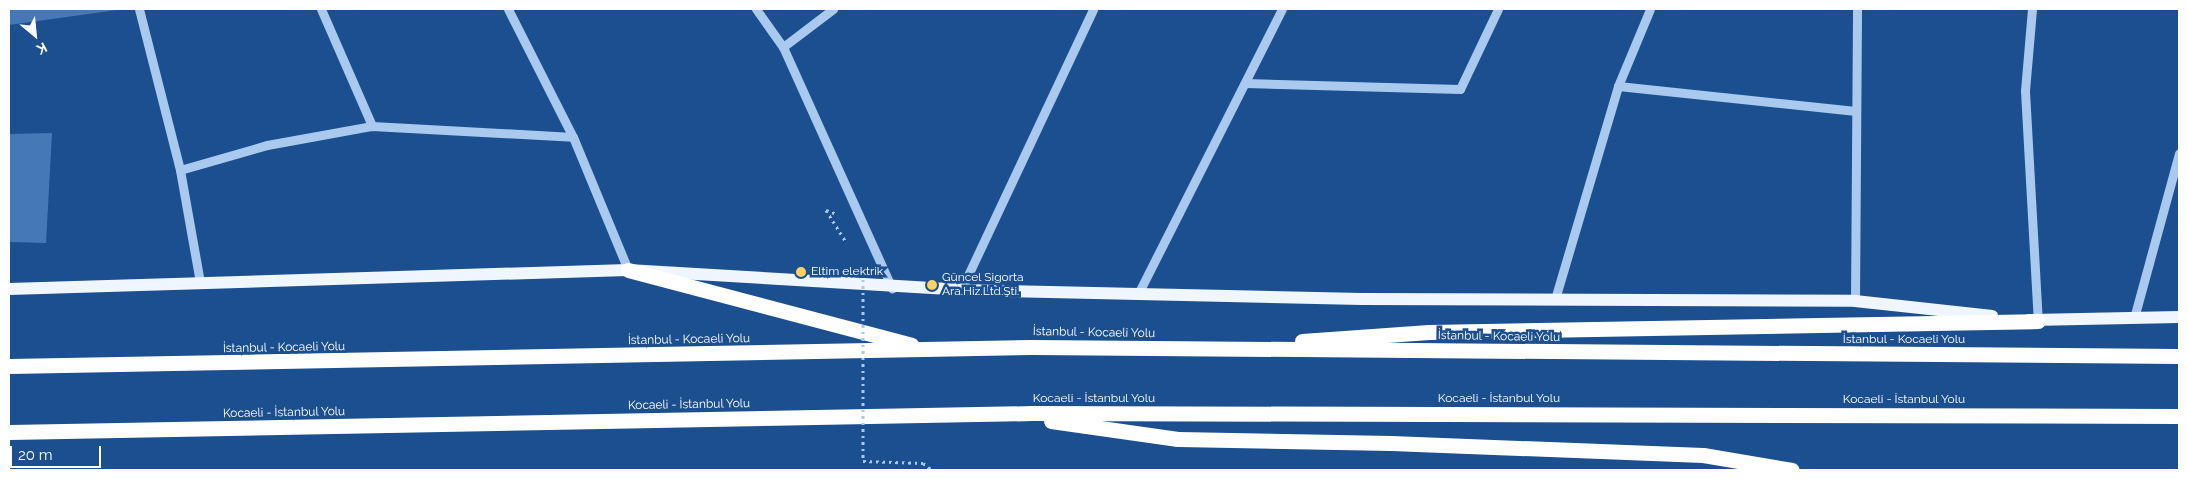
<!DOCTYPE html>
<html>
<head>
<meta charset="utf-8">
<style>
  body { margin:0 }
  #map { position:relative; width:2188px; height:479px; overflow:hidden; background:#1b4f8f; font-family:Raleway,sans-serif }
  div>[style] { position:absolute }
  .building>* { inset:0; background:#4478b7 }
  .path>* { height:3px; margin-top:-1.5px; transform-origin:0; background:repeating-linear-gradient(90deg,#a9c9ee 0 2.5px,transparent 0 6.5px) }
  .minor>* { height:9px; margin:-4.5px; padding:0 4.5px; transform-origin:4.5px; border-radius:4.5px; background:#a9c9ee }
  .major>* { height:12px; margin:-6px; padding:0 6px; transform-origin:6px; border-radius:6px; background:#f0f6ff }
  .highway>* { height:15px; margin:-7.5px; padding:0 7.5px; transform-origin:7.5px; border-radius:7.5px; background:#fff }
  .path-bridge>* { height:3px; margin-top:-1.5px; transform-origin:0; background:repeating-linear-gradient(90deg,#a9c9ee 0 2.5px,transparent 0 6.5px) }
  .dots>* { width:14px; height:14px; translate:-50% -50%; box-sizing:border-box; border:2px solid #1b4f8f; border-radius:50% }
  span { translate:-50% -50%; white-space:nowrap; text-align:center; line-height:1.15; -webkit-text-stroke:5px #1b4f8f; paint-order:stroke }
  .poi-label { font-size:12px; color:#fff }
  .left { translate:0 -50%; text-align:left }
  .street-label { font-size:12px; color:#fff }
  .frame { position:absolute; inset:0; border:10px solid #fff; pointer-events:none }
  .north { position:absolute; left:10px; top:10px; width:50px; height:50px; -webkit-text-stroke:4px #1b4f8f; paint-order:stroke; rotate:152deg; font-size:14px; font-weight:700; line-height:20px; text-align:center; color:#fff }
  .north::after { content:''; display:block; margin:auto; width:18px; height:22px; background:#fff; clip-path:polygon(50% 0,100% 100%,50% 72%,0 100%) }
  .scale { position:absolute; left:10px; top:446px; width:91px; height:22px; box-sizing:border-box; border:2px solid #fff; border-top:0; padding-left:6px; font-size:15px; line-height:18px; white-space:nowrap; color:#fff; -webkit-text-stroke:4px #1b4f8f; paint-order:stroke }
</style>
</head>
<body>
<div id="map">
  <div class="building">
    <div style="clip-path:polygon(9px 9px,117px 9px,117px 10px,9px 25px)"></div>
    <div style="clip-path:polygon(52px 133px,46px 243px,9px 242px,9px 134px)"></div>
  </div>
  <div class="path">
    <div style="left:826px;top:210px;width:12px;rotate:20deg"></div>
    <div style="left:826px;top:210px;width:39px;rotate:58deg"></div>
    <div style="left:863px;top:461px;width:60px;rotate:1.9deg"></div>
    <div style="left:923px;top:463px;width:11px;rotate:38deg"></div>
  </div>
  <div class="minor">
    <div style="left:139px;top:9px;width:166px;rotate:75.7deg"></div>
    <div style="left:180px;top:170px;width:114px;rotate:79.9deg"></div>
    <div style="left:321px;top:9px;width:128px;rotate:66.4deg"></div>
    <div style="left:508px;top:9px;width:144px;rotate:63.1deg"></div>
    <div style="left:573px;top:137px;width:144px;rotate:67.5deg"></div>
    <div style="left:756px;top:9px;width:47px;rotate:54.6deg"></div>
    <div style="left:783px;top:47px;width:265px;rotate:65.7deg"></div>
    <div style="left:2032px;top:9px;width:82px;rotate:94.9deg"></div>
    <div style="left:2025px;top:91px;width:230px;rotate:86.8deg"></div>
    <div style="left:783px;top:47px;width:63px;rotate:-37.2deg"></div>
    <div style="left:1245px;top:83px;width:215px;rotate:1.6deg"></div>
    <div style="left:1460px;top:89px;width:89px;rotate:-64.6deg"></div>
    <div style="left:1618px;top:86px;width:239px;rotate:6deg"></div>
    <div style="left:180px;top:170px;width:91px;rotate:-16deg"></div>
    <div style="left:267px;top:145px;width:107px;rotate:-10.3deg"></div>
    <div style="left:372px;top:126px;width:201px;rotate:3.1deg"></div>
    <div style="left:961px;top:290px;width:310px;rotate:-64.8deg"></div>
    <div style="left:1139px;top:292px;width:317px;rotate:-63.2deg"></div>
    <div style="left:1555px;top:299px;width:222px;rotate:-73.5deg"></div>
    <div style="left:1618px;top:86px;width:83px;rotate:-67.4deg"></div>
    <div style="left:1855px;top:301px;width:292px;rotate:-89.6deg"></div>
    <div style="left:2134px;top:318px;width:171px;rotate:-74.7deg"></div>
  </div>
  <div class="major">
    <div style="left:9px;top:289px;width:619px;rotate:-1.76deg"></div>
    <div style="left:628px;top:270px;width:334px;rotate:3.4deg"></div>
    <div style="left:961px;top:290px;width:401px;rotate:1.3deg"></div>
    <div style="left:1362px;top:299px;width:493px;rotate:0.2deg"></div>
    <div style="left:1855px;top:301px;width:138px;rotate:6.2deg"></div>
    <div style="left:2029px;top:320px;width:150px;rotate:-1.1deg"></div>
  </div>
  <div class="highway">
    <div style="left:628px;top:270px;width:293px;rotate:14.8deg"></div>
    <div style="left:1302px;top:341px;width:127px;rotate:-4.1deg"></div>
    <div style="left:1429px;top:332px;width:609px;rotate:-1.03deg"></div>
    <div style="left:9px;top:366px;width:1022px;rotate:-1.07deg"></div>
    <div style="left:1031px;top:347px;width:1148px;rotate:0.45deg"></div>
    <div style="left:1051px;top:421px;width:128px;rotate:8.1deg"></div>
    <div style="left:1178px;top:439px;width:213px;rotate:1.1deg"></div>
    <div style="left:1391px;top:443px;width:312px;rotate:2.2deg"></div>
    <div style="left:1703px;top:455px;width:90px;rotate:9.6deg"></div>
    <div style="left:9px;top:432px;width:1023px;rotate:-1.06deg"></div>
    <div style="left:1032px;top:413px;width:1147px;rotate:0.15deg"></div>
  </div>
  <div class="path-bridge">
    <div style="left:863px;top:266px;width:195px;rotate:90deg"></div>
  </div>
  <div class="dots">
    <div style="left:801px;top:272px;background:#ffd166"></div>
    <div style="left:932px;top:285px;background:#ffd166"></div>
  </div>
  <div class="poi-label">
    <span class="left" style="left:811px;top:272px">Eltim elektrik</span>
    <span class="left" style="left:942px;top:285px">Güncel Sigorta<br>Ara.Hiz.Ltd.Şti.</span>
  </div>
  <div class="street-label">
    <span style="left:1094px;top:333px;rotate:1deg">İstanbul - Kocaeli Yolu</span>
    <span style="left:1499px;top:337px;rotate:1deg">İstanbul - Kocaeli Yolu</span>
    <span style="left:689px;top:340px;rotate:-1deg">İstanbul - Kocaeli Yolu</span>
    <span style="left:1904px;top:340px">İstanbul - Kocaeli Yolu</span>
    <span style="left:284px;top:348px;rotate:-1deg">İstanbul - Kocaeli Yolu</span>
    <span style="left:1094px;top:399px">Kocaeli - İstanbul Yolu</span>
    <span style="left:1499px;top:399px">Kocaeli - İstanbul Yolu</span>
    <span style="left:1904px;top:400px">Kocaeli - İstanbul Yolu</span>
    <span style="left:689px;top:405px;rotate:-1deg">Kocaeli - İstanbul Yolu</span>
    <span style="left:284px;top:413px;rotate:-1deg">Kocaeli - İstanbul Yolu</span>
  </div>
  <div class="frame"></div>
  <div class="north">K</div>
  <div class="scale">20 m</div>
</div>
</body>
</html>
